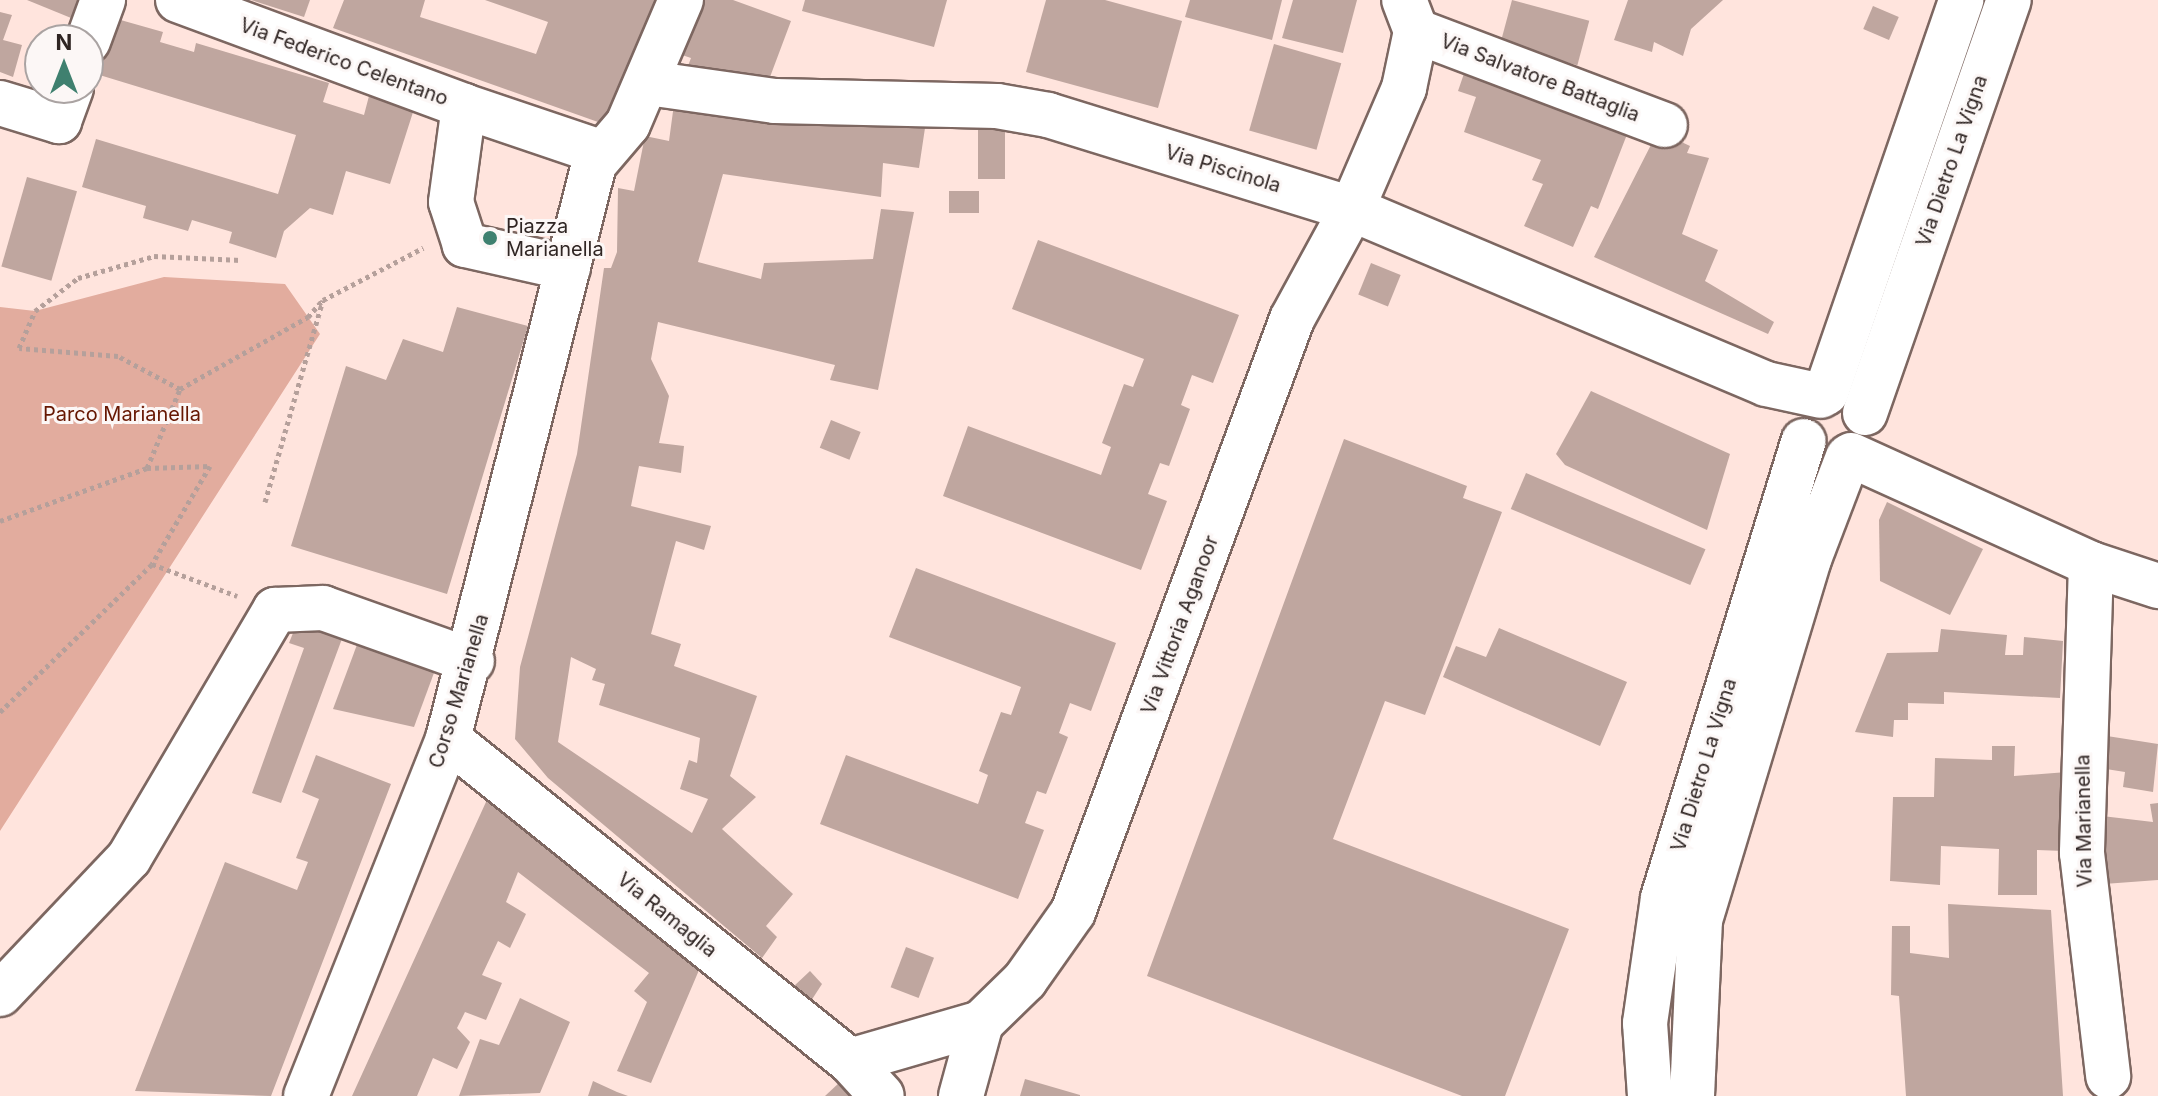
<!DOCTYPE html>
<html>
<head>
<meta charset="utf-8">
<style>
  body { margin:0 }
  #map { position:relative; width:2158px; height:1096px; overflow:hidden; background:#ffe4dd; font-family:Inter,sans-serif }
  div>[style] { position:absolute }
  .green>* { inset:0; background:#e2ac9e }
  .building>* { inset:0; background:#bfa69f; transform-origin:0 0 }
  .path>* { height:5px; margin-top:-2.5px; transform-origin:0; background:repeating-linear-gradient(90deg,#b5a09b 0 4px,transparent 0 8px) }
  .roads { filter:drop-shadow(2px 0 #7d6761) drop-shadow(-2px 0 #7d6761) drop-shadow(0 2px #7d6761) drop-shadow(0 -2px #7d6761) }
  .minor>* { height:44px; margin:-22px; padding:0 22px; transform-origin:22px; border-radius:22px; background:#fff }
  .dots>* { width:22px; height:22px; translate:-50% -50%; box-sizing:border-box; border:4px solid #fcf7f6; border-radius:50% }
  span { translate:-50% -50%; white-space:nowrap; text-align:center; line-height:1.15; -webkit-text-stroke:6px #fcf7f6; paint-order:stroke }
  .street-label { font-size:20px; color:#2f2523 }
  .poi-label { font-size:20px; color:#2f2523 }
  .left { translate:0 -50%; text-align:left }
  .park-label { font-size:20px; color:#661702 }
  .north { position:absolute; left:24px; top:24px; width:80px; height:80px; box-sizing:border-box; background:#fcf7f6; border:2px solid #aaa3a2; border-radius:50%; rotate:0deg; font-size:22px; font-weight:700; line-height:32px; text-align:center; color:#2f2523 }
  .north::after { content:''; display:block; margin:auto; width:28px; height:36px; background:#3f806f; clip-path:polygon(50% 0,100% 100%,50% 72%,0 100%) }
</style>
</head>
<body>
<div id="map">
  <div class="green">
    <div style="clip-path:polygon(164px 277px,285px 284px,320px 334px,0 831px,0 307px,35px 311px)"></div>
  </div>
  <div class="building">
    <div style="clip-path:polygon(27px 0,84px 0,76px 20px)"></div>
    <div style="clip-path:polygon(251px 0,310px 0,304px 17px)"></div>
    <div style="clip-path:polygon(344px 0,425px 0,420px 17px,536px 54px,548px 22px,485px 0,659px 0,616px 117px,598px 122px,333px 28px)"></div>
    <div style="clip-path:polygon(699px 0,733px 0,791px 21px,767px 85px,686px 71px,691px 58px,679px 54px)"></div>
    <div style="clip-path:polygon(805px 0,947px 0,934px 47px,802px 11px)"></div>
    <div style="clip-path:polygon(1046px 0,1105px 0,1182px 21px,1158px 108px,1026px 72px)"></div>
    <div style="clip-path:polygon(1190px 0,1282px 0,1272px 40px,1185px 17px)"></div>
    <div style="clip-path:polygon(1293px 0,1357px 0,1343px 53px,1282px 38px)"></div>
    <div style="left:1512px;top:0;width:80px;height:46px;rotate:15deg"></div>
    <div style="clip-path:polygon(1628px 0,1723px 0,1691px 29px,1683px 56px,1654px 42px,1652px 52px,1614px 40px)"></div>
    <div style="left:1873px;top:6px;width:28px;height:25px;rotate:23deg"></div>
    <div style="clip-path:polygon(0 12px,12px 15px,3px 40px,22px 45px,13px 77px,0 72px)"></div>
    <div style="clip-path:polygon(110px 17px,163px 32px,160px 42px,194px 52px,196px 43px,329px 83px,323px 102px,364px 115px,369px 96px,414px 109px,390px 184px,346px 171px,333px 215px,310px 208px,284px 231px,276px 258px,229px 243px,232px 232px,192px 220px,188px 231px,143px 218px,146px 206px,82px 187px,96px 139px,278px 194px,296px 135px,93px 73px)"></div>
    <div style="left:1274px;top:44px;width:70px;height:90px;rotate:16deg"></div>
    <div style="clip-path:polygon(1470px 56px,1633px 119px,1598px 209px,1591px 206px,1573px 247px,1524px 226px,1543px 184px,1532px 180px,1541px 160px,1464px 132px,1476px 97px,1458px 91px)"></div>
    <div style="clip-path:polygon(evenodd,674px 104px,925px 128px,919px 168px,883px 163px,881px 197px,723px 174px,698px 262px,761px 279px,764px 263px,873px 259px,881px 209px,914px 212px,878px 390px,830px 380px,835px 365px,658px 322px,651px 359px,669px 396px,659px 443px,684px 446px,681px 473px,639px 466px,631px 506px,711px 526px,704px 550px,676px 541px,651px 634px,681px 644px,674px 666px,757px 696px,730px 776px,756px 797px,722px 829px,793px 894px,766px 926px,777px 937px,762px 958px,548px 778px,515px 739px,520px 667px,577px 454px,604px 268px,611px 268px,617px 252px,618px 188px,634px 191px,645px 136px,669px 141px,674px 104px,571px 657px,596px 669px,592px 680px,605px 684px,599px 705px,700px 738px,697px 763px,689px 760px,680px 789px,708px 799px,692px 833px,558px 742px,571px 657px)"></div>
    <div style="left:978px;top:124px;width:27px;height:55px"></div>
    <div style="clip-path:polygon(1658px 131px,1690px 146px,1687px 153px,1709px 158px,1682px 234px,1718px 250px,1705px 281px,1774px 322px,1768px 334px,1594px 257px)"></div>
    <div style="left:27px;top:177px;width:52px;height:93px;rotate:16deg"></div>
    <div style="left:949px;top:191px;width:30px;height:22px"></div>
    <div style="clip-path:polygon(1038px 240px,1239px 315px,1213px 383px,1192px 375px,1181px 405px,1190px 409px,1169px 466px,1160px 463px,1148px 494px,1167px 501px,1141px 570px,943px 496px,968px 426px,1101px 475px,1111px 447px,1102px 443px,1124px 384px,1133px 387px,1144px 359px,1012px 309px)"></div>
    <div style="left:1371px;top:263px;width:32px;height:34px;rotate:22deg"></div>
    <div style="clip-path:polygon(457px 307px,528px 326px,447px 594px,291px 546px,346px 366px,386px 380px,403px 339px,443px 352px)"></div>
    <div style="clip-path:polygon(1591px 391px,1730px 454px,1707px 530px,1565px 465px,1556px 454px)"></div>
    <div style="left:831px;top:420px;width:32px;height:30px;rotate:22deg"></div>
    <div style="clip-path:polygon(1344px 439px,1467px 486px,1463px 498px,1502px 512px,1425px 715px,1385px 701px,1333px 839px,1569px 929px,1505px 1096px,1462px 1096px,1147px 976px)"></div>
    <div style="left:1526px;top:473px;width:195px;height:39px;rotate:23deg"></div>
    <div style="clip-path:polygon(1887px 502px,1983px 549px,1950px 615px,1880px 581px,1879px 520px)"></div>
    <div style="clip-path:polygon(916px 568px,1116px 643px,1091px 711px,1070px 703px,1059px 733px,1068px 737px,1046px 794px,1037px 791px,1025px 823px,1044px 830px,1018px 899px,820px 824px,846px 755px,978px 804px,988px 775px,979px 771px,1001px 712px,1011px 715px,1021px 687px,889px 637px)"></div>
    <div style="clip-path:polygon(297px 623px,346px 628px,281px 803px,252px 793px,304px 648px,289px 643px)"></div>
    <div style="clip-path:polygon(1499px 628px,1627px 682px,1600px 746px,1443px 677px,1456px 646px,1486px 657px)"></div>
    <div style="clip-path:polygon(1941px 629px,2007px 635px,2005px 655px,2023px 655px,2024px 637px,2063px 641px,2060px 698px,1944px 692px,1944px 704px,1908px 703px,1908px 720px,1894px 720px,1893px 737px,1855px 732px,1887px 653px,1938px 652px)"></div>
    <div style="clip-path:polygon(361px 634px,438px 662px,414px 727px,333px 709px)"></div>
    <div style="clip-path:polygon(2107px 736px,2158px 744px,2153px 792px,2123px 787px,2125px 772px,2106px 769px)"></div>
    <div style="clip-path:polygon(1992px 746px,2015px 746px,2014px 776px,2067px 772px,2064px 851px,2037px 850px,2037px 895px,1998px 895px,1999px 849px,1941px 846px,1940px 885px,1890px 881px,1893px 797px,1934px 797px,1935px 758px,1992px 760px)"></div>
    <div style="clip-path:polygon(316px 755px,391px 784px,271px 1096px,135px 1091px,225px 862px,297px 890px,308px 862px,296px 858px,319px 799px,302px 792px)"></div>
    <div style="clip-path:polygon(496px 780px,705px 956px,651px 1083px,617px 1071px,647px 1002px,634px 991px,649px 973px,518px 872px,506px 902px,526px 914px,510px 948px,498px 941px,482px 975px,502px 983px,486px 1020px,465px 1012px,457px 1028px,470px 1042px,457px 1069px,433px 1058px,417px 1096px,352px 1096px)"></div>
    <div style="clip-path:polygon(2158px 803px,2158px 880px,2104px 884px,2102px 816px,2153px 822px,2150px 804px)"></div>
    <div style="clip-path:polygon(1948px 904px,2051px 910px,2063px 1096px,1906px 1096px,1899px 996px,1891px 995px,1892px 926px,1910px 926px,1910px 953px,1949px 958px)"></div>
    <div style="left:906px;top:947px;width:30px;height:43px;rotate:21deg"></div>
    <div style="clip-path:polygon(810px 971px,822px 984px,809px 1004px,793px 987px)"></div>
    <div style="clip-path:polygon(520px 998px,570px 1022px,540px 1093px,459px 1096px,480px 1039px,499px 1045px)"></div>
    <div style="clip-path:polygon(1025px 1079px,1080px 1095px,1080px 1096px,1020px 1096px)"></div>
    <div style="clip-path:polygon(593px 1081px,617px 1092px,628px 1096px,588px 1096px)"></div>
    <div style="clip-path:polygon(840px 1082px,852px 1096px,825px 1096px)"></div>
  </div>
  <div class="path">
    <div style="left:180px;top:389px;width:70px;rotate:-152deg"></div>
    <div style="left:118px;top:356px;width:99px;rotate:-175.4deg"></div>
    <div style="left:19px;top:348px;width:40px;rotate:-66.6deg"></div>
    <div style="left:35px;top:311px;width:54px;rotate:-37.5deg"></div>
    <div style="left:78px;top:278px;width:79px;rotate:-16.1deg"></div>
    <div style="left:154px;top:256px;width:87px;rotate:2.6deg"></div>
    <div style="left:147px;top:468px;width:63px;rotate:-1.8deg"></div>
    <div style="left:210px;top:466px;width:114px;rotate:120.6deg"></div>
    <div style="left:152px;top:564px;width:91px;rotate:20.6deg"></div>
    <div style="left:265px;top:502px;width:210px;rotate:-74deg"></div>
    <div style="left:323px;top:300px;width:113px;rotate:-27.5deg"></div>
    <div style="left:0;top:521px;width:156px;rotate:-19.8deg"></div>
    <div style="left:147px;top:468px;width:86px;rotate:-67.3deg"></div>
    <div style="left:180px;top:389px;width:147px;rotate:-29.4deg"></div>
    <div style="left:308px;top:317px;width:23px;rotate:-49deg"></div>
    <div style="left:0;top:712px;width:212px;rotate:-44.2deg"></div>
  </div>
  <div class="roads">
    <div class="minor">
      <div style="left:178px;top:0;width:305px;rotate:20.3deg"></div>
      <div style="left:1416px;top:31px;width:266px;rotate:20.7deg"></div>
      <div style="left:88px;top:41px;width:44px;rotate:-69.9deg"></div>
      <div style="left:648px;top:83px;width:128px;rotate:8.1deg"></div>
      <div style="left:775px;top:101px;width:222px;rotate:1.3deg"></div>
      <div style="left:997px;top:106px;width:52px;rotate:10deg"></div>
      <div style="left:1048px;top:115px;width:318px;rotate:17.2deg"></div>
      <div style="left:1352px;top:209px;width:449px;rotate:22.9deg"></div>
      <div style="left:1766px;top:384px;width:56px;rotate:12.3deg"></div>
      <div style="left:0;top:103px;width:62px;rotate:17deg"></div>
      <div style="left:59px;top:121px;width:35px;rotate:-70deg"></div>
      <div style="left:568px;top:268px;width:106px;rotate:-167.4deg"></div>
      <div style="left:465px;top:245px;width:45px;rotate:-108deg"></div>
      <div style="left:451px;top:202px;width:97px;rotate:-82.3deg"></div>
      <div style="left:464px;top:106px;width:144px;rotate:18.7deg"></div>
      <div style="left:1826px;top:393px;width:416px;rotate:-71deg"></div>
      <div style="left:1865px;top:413px;width:437px;rotate:-70.8deg"></div>
      <div style="left:1851px;top:455px;width:264px;rotate:24.4deg"></div>
      <div style="left:2091px;top:564px;width:71px;rotate:18.2deg"></div>
      <div style="left:2091px;top:564px;width:289px;rotate:91.8deg"></div>
      <div style="left:2082px;top:853px;width:225px;rotate:83.3deg"></div>
      <div style="left:448px;top:739px;width:515px;rotate:38.69deg"></div>
      <div style="left:850px;top:1061px;width:47px;rotate:47.6deg"></div>
      <div style="left:0;top:994px;width:187px;rotate:-46.5deg"></div>
      <div style="left:129px;top:858px;width:288px;rotate:-59.5deg"></div>
      <div style="left:275px;top:610px;width:48px;rotate:-2.4deg"></div>
      <div style="left:323px;top:608px;width:158px;rotate:19.6deg"></div>
      <div style="left:850px;top:1061px;width:136px;rotate:-16.2deg"></div>
      <div style="left:306px;top:1096px;width:384px;rotate:-68.3deg"></div>
      <div style="left:448px;top:739px;width:593px;rotate:-75.75deg"></div>
      <div style="left:594px;top:164px;width:52px;rotate:-49.6deg"></div>
      <div style="left:628px;top:124px;width:135px;rotate:-66.9deg"></div>
      <div style="left:961px;top:1096px;width:76px;rotate:-74.7deg"></div>
      <div style="left:981px;top:1023px;width:62px;rotate:-44.3deg"></div>
      <div style="left:1025px;top:980px;width:83px;rotate:-54.8deg"></div>
      <div style="left:1073px;top:912px;width:632px;rotate:-69.73deg"></div>
      <div style="left:1292px;top:319px;width:125px;rotate:-61.4deg"></div>
      <div style="left:1352px;top:209px;width:132px;rotate:-66.7deg"></div>
      <div style="left:1404px;top:88px;width:58px;rotate:-78.1deg"></div>
      <div style="left:1416px;top:31px;width:33px;rotate:-111deg"></div>
      <div style="left:1650px;top:1096px;width:73px;rotate:-93.9deg"></div>
      <div style="left:1645px;top:1023px;width:126px;rotate:-81.8deg"></div>
      <div style="left:1663px;top:898px;width:478px;rotate:-72.9deg"></div>
      <div style="left:1692px;top:1096px;width:176px;rotate:-87.4deg"></div>
      <div style="left:1700px;top:920px;width:377px;rotate:-73.2deg"></div>
      <div style="left:1809px;top:559px;width:109px;rotate:-69.1deg"></div>
    </div>
  </div>
  <div class="dots">
    <div style="left:490px;top:238px;background:#3f806f"></div>
  </div>
  <div class="street-label">
    <span style="left:344px;top:62px;rotate:20deg">Via Federico Celentano</span>
    <span style="left:1540px;top:78px;rotate:21deg">Via Salvatore Battaglia</span>
    <span style="left:1952px;top:161px;rotate:-71deg">Via Dietro La Vigna</span>
    <span style="left:1223px;top:169px;rotate:17deg">Via Piscinola</span>
    <span style="left:1180px;top:625px;rotate:-70deg">Via Vittoria Aganoor</span>
    <span style="left:459px;top:691px;rotate:-73deg">Corso Marianella</span>
    <span style="left:1704px;top:765px;rotate:-73deg">Via Dietro La Vigna</span>
    <span style="left:2084px;top:821px;rotate:-91deg">Via Marianella</span>
    <span style="left:667px;top:915px;rotate:39deg">Via Ramaglia</span>
  </div>
  <div class="poi-label">
    <span class="left" style="left:506px;top:238px">Piazza<br>Marianella</span>
  </div>
  <div class="park-label">
    <span style="left:122px;top:414px">Parco Marianella</span>
  </div>
  <div class="north">N</div>
</div>
</body>
</html>
